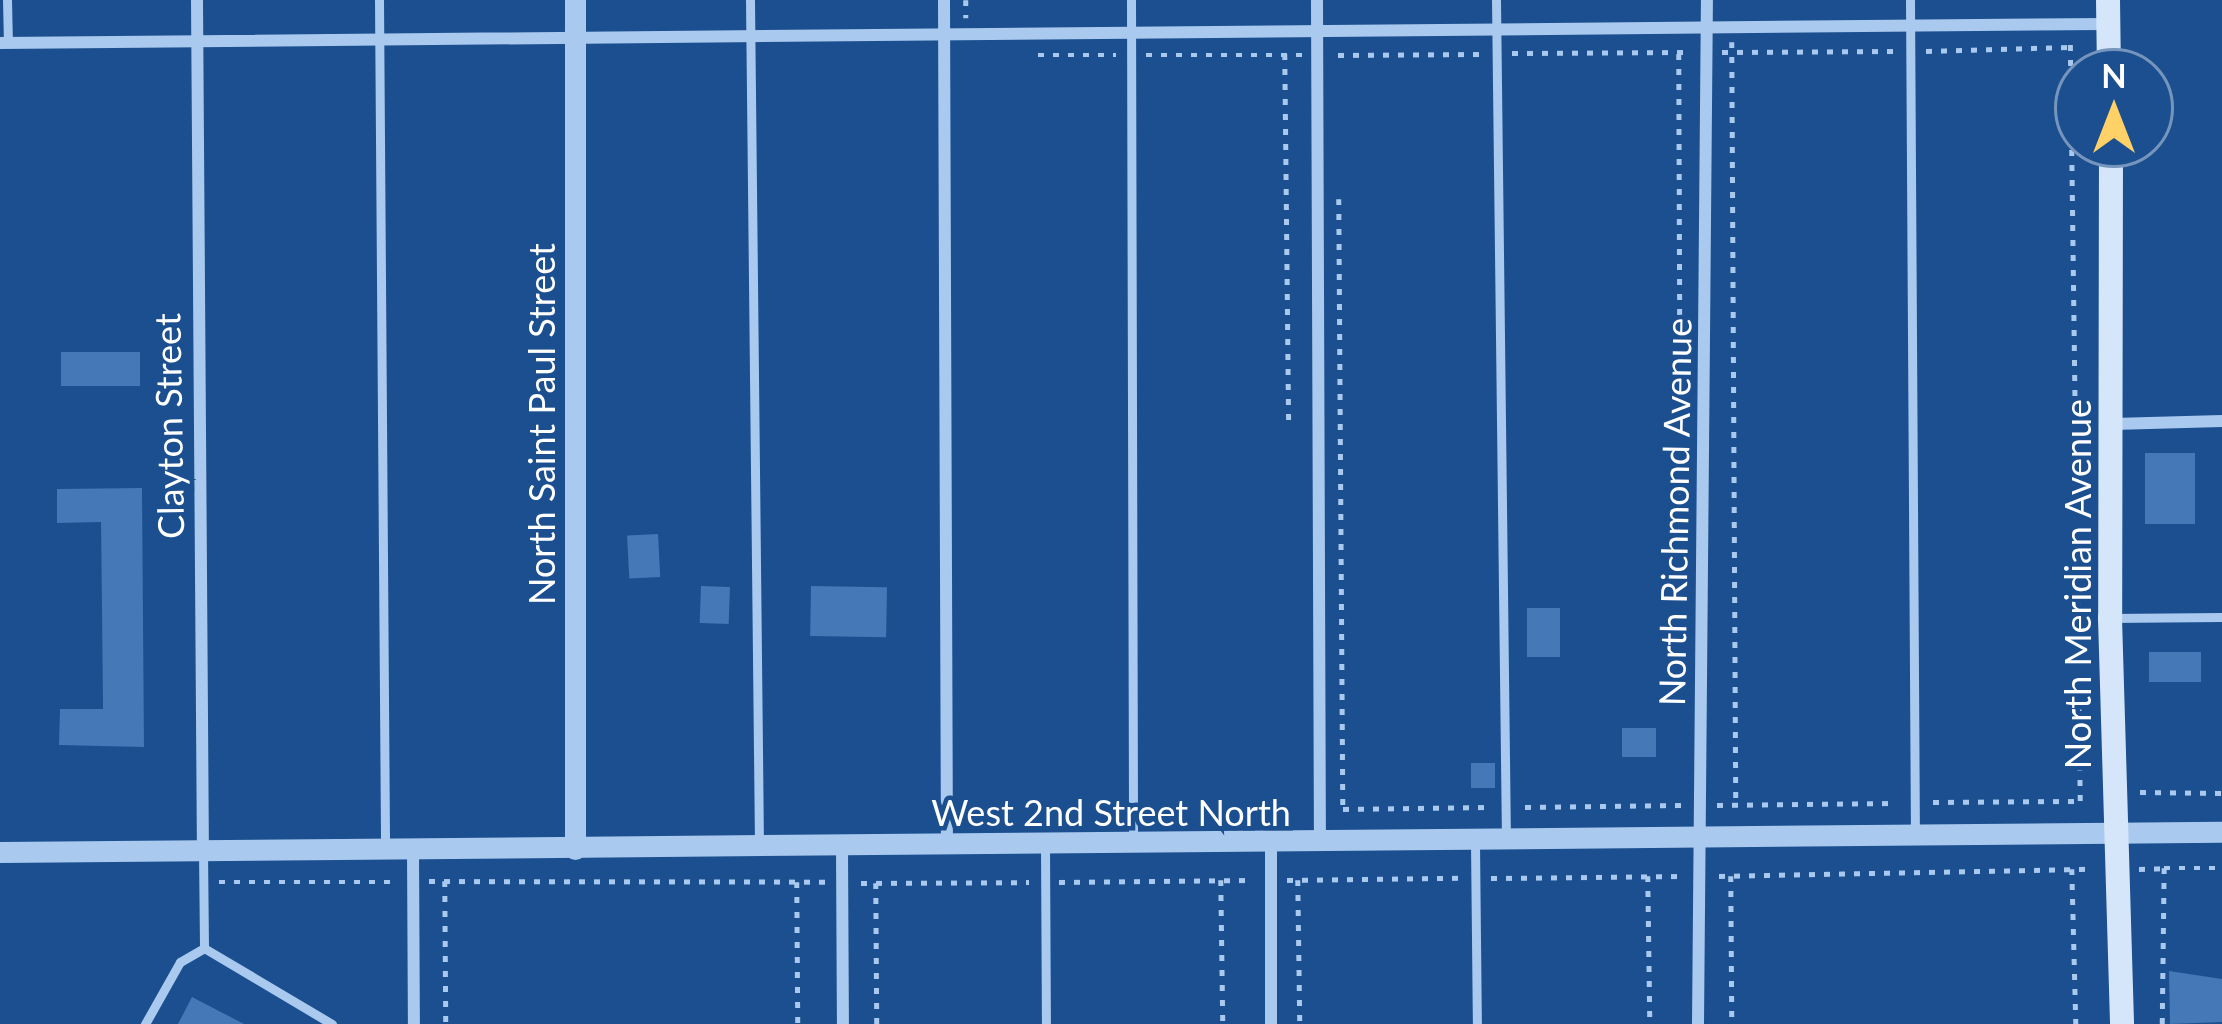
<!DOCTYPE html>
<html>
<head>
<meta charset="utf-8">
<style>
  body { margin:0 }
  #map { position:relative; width:2222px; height:1024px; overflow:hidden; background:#1b4f8f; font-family:Lato,sans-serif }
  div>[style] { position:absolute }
  .building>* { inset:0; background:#4478b7; transform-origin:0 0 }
  .path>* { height:4.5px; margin-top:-2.25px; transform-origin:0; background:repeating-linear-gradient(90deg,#a9c9ee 0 6px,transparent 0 15px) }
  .service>* { height:9px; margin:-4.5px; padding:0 4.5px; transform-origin:4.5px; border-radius:4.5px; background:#a9c9ee }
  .minor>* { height:12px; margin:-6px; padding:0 6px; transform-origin:6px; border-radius:6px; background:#a9c9ee }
  .tertiary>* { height:21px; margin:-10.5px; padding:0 10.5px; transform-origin:10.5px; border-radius:10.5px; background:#a9c9ee }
  .secondary>* { height:24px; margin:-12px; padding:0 12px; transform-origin:12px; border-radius:12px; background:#d6e6fa }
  span { translate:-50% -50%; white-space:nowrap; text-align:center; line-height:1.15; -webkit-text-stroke:9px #1b4f8f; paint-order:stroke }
  .street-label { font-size:36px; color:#fff }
  .north { position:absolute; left:2054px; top:48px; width:120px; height:120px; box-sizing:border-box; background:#1b4f8f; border:3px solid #7695bc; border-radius:50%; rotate:0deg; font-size:33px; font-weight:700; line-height:48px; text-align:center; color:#fff }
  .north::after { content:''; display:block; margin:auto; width:42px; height:54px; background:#ffd166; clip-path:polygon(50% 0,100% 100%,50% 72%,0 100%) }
</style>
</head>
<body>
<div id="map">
  <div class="building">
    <div style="left:61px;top:352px;width:79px;height:34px"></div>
    <div style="left:2145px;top:453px;width:50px;height:71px"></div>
    <div style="clip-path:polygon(142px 488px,144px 747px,59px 745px,60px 709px,103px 709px,102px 609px,101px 522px,57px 523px,57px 489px)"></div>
    <div style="left:658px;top:534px;width:43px;height:31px;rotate:87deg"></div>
    <div style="left:701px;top:586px;width:29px;height:37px;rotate:2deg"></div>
    <div style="left:811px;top:586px;width:76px;height:50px;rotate:1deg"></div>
    <div style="left:1527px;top:608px;width:33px;height:49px"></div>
    <div style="left:2149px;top:652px;width:52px;height:30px"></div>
    <div style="left:1622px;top:728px;width:34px;height:29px"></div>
    <div style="left:1471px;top:763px;width:24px;height:25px"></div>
    <div style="clip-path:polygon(2169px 971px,2222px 979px,2222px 1022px,2170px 1024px)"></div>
    <div style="clip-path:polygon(192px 997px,244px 1024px,178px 1024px)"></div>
  </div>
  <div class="path">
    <div style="left:966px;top:0;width:18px;rotate:90deg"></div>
    <div style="left:1732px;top:42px;width:763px;rotate:89.7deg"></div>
    <div style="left:1926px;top:51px;width:144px;rotate:-1.6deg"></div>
    <div style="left:1722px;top:52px;width:174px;rotate:-0.3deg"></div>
    <div style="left:1512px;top:53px;width:174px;rotate:-0.3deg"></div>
    <div style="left:1285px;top:54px;width:374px;rotate:89.4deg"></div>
    <div style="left:1679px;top:54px;width:486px;rotate:89.8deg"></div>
    <div style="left:1038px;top:55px;width:78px"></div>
    <div style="left:1146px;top:55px;width:156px"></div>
    <div style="left:1338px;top:55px;width:144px;rotate:-0.4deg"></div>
    <div style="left:1339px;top:199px;width:610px;rotate:89.62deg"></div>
    <div style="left:1343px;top:809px;width:146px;rotate:-0.8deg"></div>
    <div style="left:2140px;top:792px;width:82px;rotate:0.7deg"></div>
    <div style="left:1933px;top:802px;width:147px;rotate:-0.4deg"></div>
    <div style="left:2080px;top:801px;width:759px;rotate:-90.75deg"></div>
    <div style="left:1717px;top:805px;width:180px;rotate:-0.6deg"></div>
    <div style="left:1525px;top:807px;width:156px;rotate:-0.7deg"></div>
    <div style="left:2072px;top:869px;width:155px;rotate:88.5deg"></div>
    <div style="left:2139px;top:869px;width:25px;rotate:-2deg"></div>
    <div style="left:1648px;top:876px;width:148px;rotate:89.2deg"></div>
    <div style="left:1719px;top:876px;width:372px;rotate:-1.1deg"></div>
    <div style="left:1731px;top:876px;width:148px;rotate:89.6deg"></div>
    <div style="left:1491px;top:878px;width:192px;rotate:-0.6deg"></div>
    <div style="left:1221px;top:880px;width:144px;rotate:89.2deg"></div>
    <div style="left:1287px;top:880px;width:174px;rotate:-0.7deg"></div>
    <div style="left:1298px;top:880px;width:144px;rotate:89.2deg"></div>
    <div style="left:429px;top:881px;width:396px;rotate:0.1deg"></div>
    <div style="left:445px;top:881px;width:143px;rotate:89.6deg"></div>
    <div style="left:219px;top:882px;width:174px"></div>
    <div style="left:797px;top:882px;width:142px;rotate:89.6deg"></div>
    <div style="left:1059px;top:882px;width:192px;rotate:-0.6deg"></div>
    <div style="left:861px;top:883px;width:168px;rotate:-0.3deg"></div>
    <div style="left:876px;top:883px;width:141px;rotate:89.6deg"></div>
    <div style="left:2162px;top:1024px;width:156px;rotate:-89.3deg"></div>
    <div style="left:2164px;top:868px;width:58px"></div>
  </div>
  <div class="service">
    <div style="left:7px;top:0;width:43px;rotate:88.7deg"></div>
    <div style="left:379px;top:0;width:847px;rotate:89.59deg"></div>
    <div style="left:750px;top:0;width:843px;rotate:89.39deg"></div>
    <div style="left:1131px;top:0;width:841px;rotate:89.86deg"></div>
    <div style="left:1496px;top:0;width:837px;rotate:89.32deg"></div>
    <div style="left:1910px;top:0;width:831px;rotate:89.66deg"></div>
    <div style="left:2110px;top:618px;width:112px;rotate:-0.5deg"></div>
    <div style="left:1475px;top:843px;width:181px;rotate:89.4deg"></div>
    <div style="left:1045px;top:846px;width:178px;rotate:89.7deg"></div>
    <div style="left:203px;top:851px;width:97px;rotate:89.4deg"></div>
    <div style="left:204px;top:948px;width:149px;rotate:30.7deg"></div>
    <div style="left:145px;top:1024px;width:71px;rotate:-60.6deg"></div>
    <div style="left:180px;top:962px;width:28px;rotate:-30deg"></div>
  </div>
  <div class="minor">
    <div style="left:197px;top:0;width:851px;rotate:89.6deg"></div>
    <div style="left:944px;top:0;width:846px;rotate:89.8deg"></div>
    <div style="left:1317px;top:0;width:844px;rotate:89.8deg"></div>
    <div style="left:0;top:43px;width:2107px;rotate:-0.52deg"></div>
    <div style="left:2113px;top:424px;width:109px;rotate:-1.6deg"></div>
    <div style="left:1271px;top:846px;width:178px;rotate:90deg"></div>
    <div style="left:842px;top:848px;width:176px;rotate:89.7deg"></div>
    <div style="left:413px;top:850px;width:174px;rotate:89.7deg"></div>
    <div style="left:1698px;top:1024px;width:1024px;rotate:-89.5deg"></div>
  </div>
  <div class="tertiary">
    <div style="left:575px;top:849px;width:849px;rotate:-90deg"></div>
    <div style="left:0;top:852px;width:2222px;rotate:-0.52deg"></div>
  </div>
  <div class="secondary">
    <div style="left:2108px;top:0;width:72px;rotate:89.2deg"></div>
    <div style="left:2111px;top:144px;width:474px;rotate:90.1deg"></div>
    <div style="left:2110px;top:618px;width:406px;rotate:88.3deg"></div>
  </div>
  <div class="street-label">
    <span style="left:542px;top:424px;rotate:-90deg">North Saint Paul Street</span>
    <span style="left:169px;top:426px;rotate:-91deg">Clayton Street</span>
    <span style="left:1675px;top:512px;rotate:-89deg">North Richmond Avenue</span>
    <span style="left:2078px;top:584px;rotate:-90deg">North Meridian Avenue</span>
    <span style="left:1111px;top:813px">West 2nd Street North</span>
  </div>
  <div class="north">N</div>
</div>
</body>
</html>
